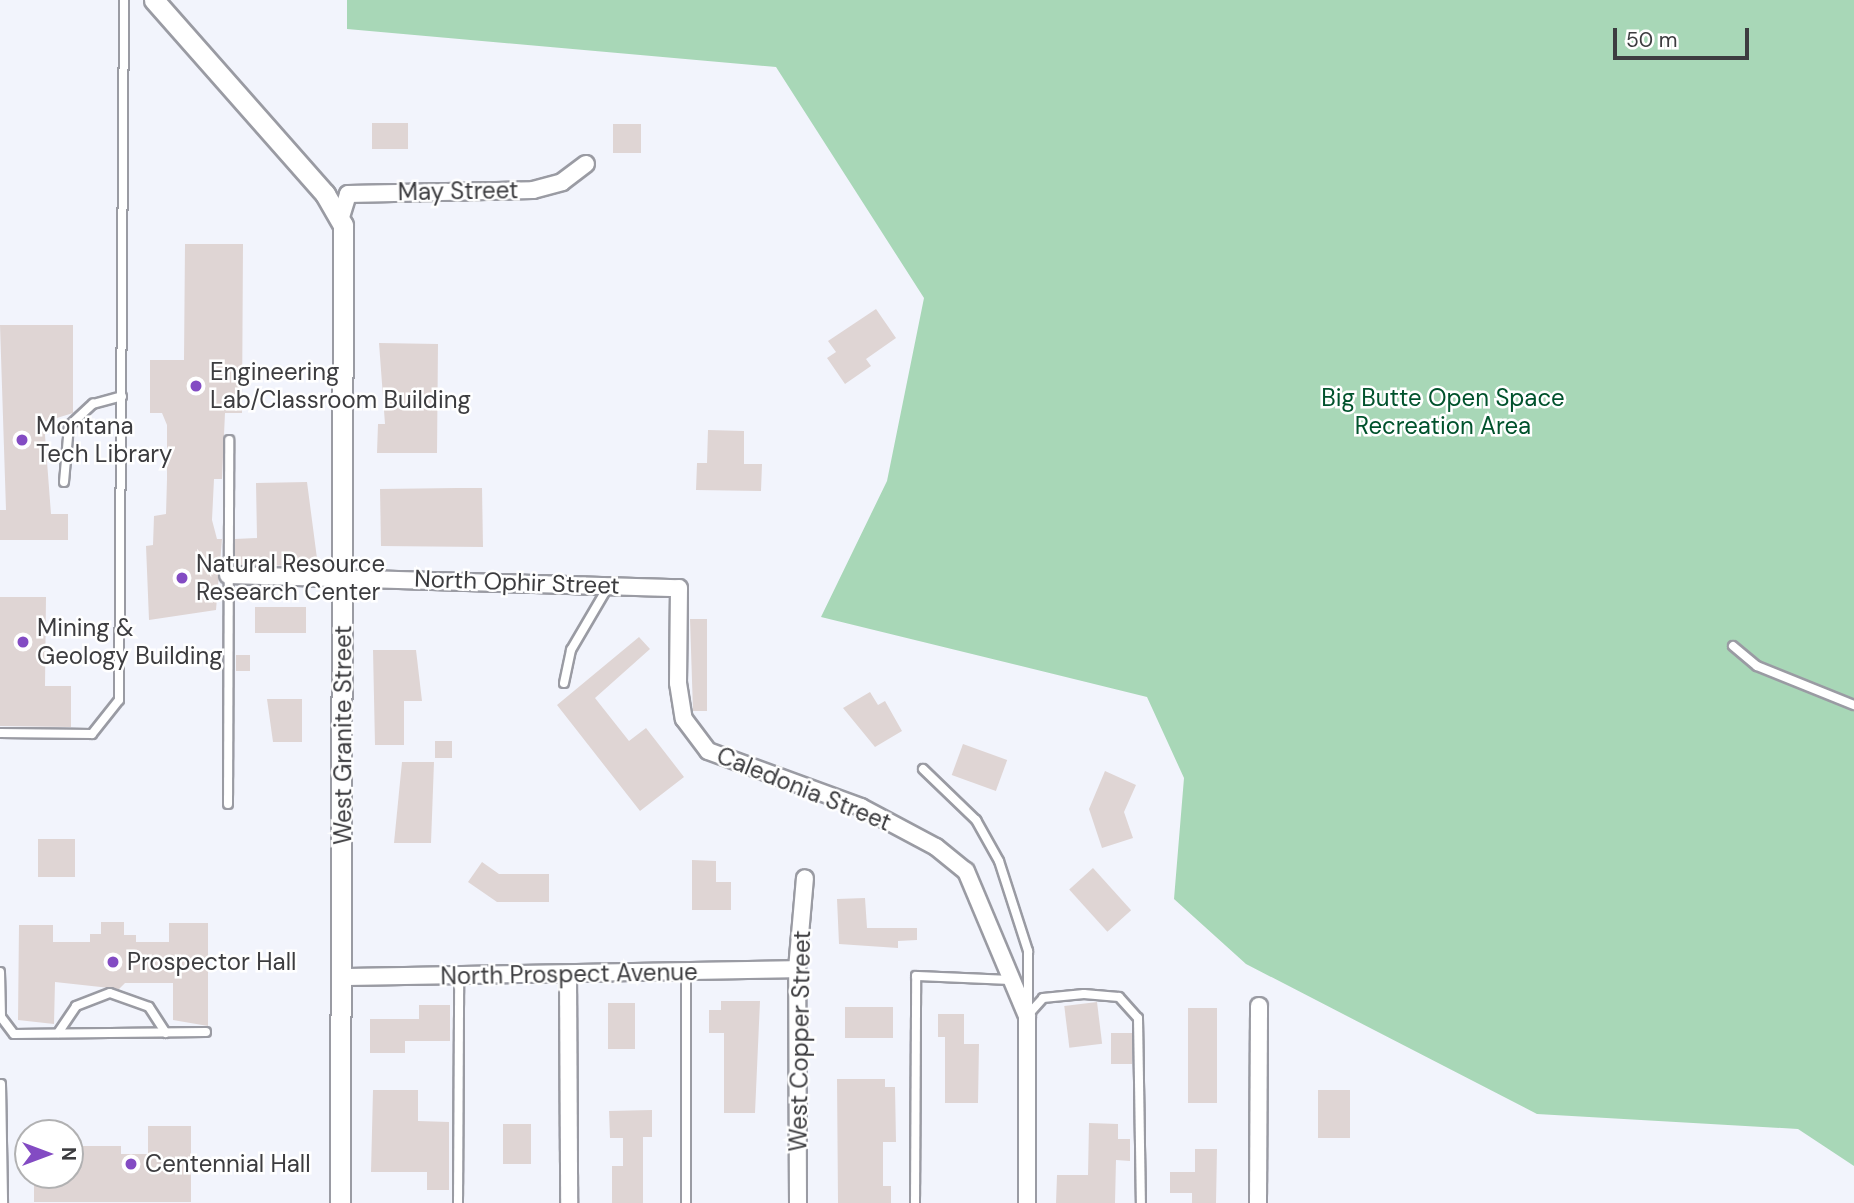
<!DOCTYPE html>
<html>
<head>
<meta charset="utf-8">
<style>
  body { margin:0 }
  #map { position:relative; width:1854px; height:1203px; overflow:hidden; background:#f2f4fc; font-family:"DM Sans",sans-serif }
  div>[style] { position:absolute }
  .green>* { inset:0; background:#a8d7b7 }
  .building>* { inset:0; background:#dfd5d4; transform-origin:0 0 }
  .roads { filter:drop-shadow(2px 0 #9a9ba3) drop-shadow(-2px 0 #9a9ba3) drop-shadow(0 2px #9a9ba3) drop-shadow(0 -2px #9a9ba3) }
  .service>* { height:8px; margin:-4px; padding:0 4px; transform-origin:4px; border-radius:4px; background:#fff }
  .minor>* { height:16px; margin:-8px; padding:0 8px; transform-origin:8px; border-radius:8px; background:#fff }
  .tertiary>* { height:19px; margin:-9.5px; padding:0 9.5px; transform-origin:9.5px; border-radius:9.5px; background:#fff }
  .dots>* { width:19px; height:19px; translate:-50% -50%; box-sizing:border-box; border:4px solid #fff; border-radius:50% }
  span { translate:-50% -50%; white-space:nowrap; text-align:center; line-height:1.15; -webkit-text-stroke:5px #fff; paint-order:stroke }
  .street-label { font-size:24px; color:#3c3c3f }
  .poi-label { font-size:24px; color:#3c3c3f }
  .left { translate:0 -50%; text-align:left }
  .park-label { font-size:24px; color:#00522c }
  .north { position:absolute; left:14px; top:1119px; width:70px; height:70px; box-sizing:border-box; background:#fff; border:2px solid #b1b1b2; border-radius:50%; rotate:90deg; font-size:19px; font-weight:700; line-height:28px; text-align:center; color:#3c3c3f }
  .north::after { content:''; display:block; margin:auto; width:24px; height:32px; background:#834bc3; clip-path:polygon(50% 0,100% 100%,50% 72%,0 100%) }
  .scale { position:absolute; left:1613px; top:28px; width:136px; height:32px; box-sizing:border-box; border:4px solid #3c3c3f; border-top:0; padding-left:9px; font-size:21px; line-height:24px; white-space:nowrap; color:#3c3c3f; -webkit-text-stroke:5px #fff; paint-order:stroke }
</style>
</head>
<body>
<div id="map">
  <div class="green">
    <div style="clip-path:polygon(347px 0,1854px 0,1854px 1166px,1798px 1129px,1537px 1114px,1246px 964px,1174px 899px,1184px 778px,1147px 697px,821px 617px,887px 481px,924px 298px,776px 67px,347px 29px)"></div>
  </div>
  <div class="building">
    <div style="left:372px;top:123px;width:36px;height:26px"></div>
    <div style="left:613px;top:124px;width:28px;height:29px"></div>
    <div style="clip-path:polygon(185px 244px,243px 244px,242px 413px,225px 413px,222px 479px,214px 479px,212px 520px,217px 539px,222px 539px,216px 610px,149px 620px,146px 546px,153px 545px,154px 516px,166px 514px,167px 479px,167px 425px,162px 413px,150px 413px,150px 360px,184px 360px)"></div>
    <div style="clip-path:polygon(876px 309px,896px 338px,866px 359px,871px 366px,845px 384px,827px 358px,836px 352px,828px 341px)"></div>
    <div style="clip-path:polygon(0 325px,73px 325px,73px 413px,44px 422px,51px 514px,68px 514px,68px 540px,0 540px,0 510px,6px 510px)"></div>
    <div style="clip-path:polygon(379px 343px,438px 344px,437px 453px,377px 453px,378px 424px,385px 424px)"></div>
    <div style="clip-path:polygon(708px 430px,744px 431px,744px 464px,762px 464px,761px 491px,696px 490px,697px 463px,707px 463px)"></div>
    <div style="clip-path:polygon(307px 482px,318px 566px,235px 565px,235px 539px,257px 538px,256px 483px)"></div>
    <div style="clip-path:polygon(457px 488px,482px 488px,483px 547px,381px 546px,380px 489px)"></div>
    <div style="clip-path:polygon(0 597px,46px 597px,45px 686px,71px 686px,71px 727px,0 726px)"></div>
    <div style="left:306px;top:607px;width:26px;height:51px;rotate:90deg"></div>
    <div style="clip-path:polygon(690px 619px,707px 619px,707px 711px,693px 711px)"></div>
    <div style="clip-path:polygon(639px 637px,650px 649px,595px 698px,629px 741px,646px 728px,684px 777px,640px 811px,557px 705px)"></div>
    <div style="clip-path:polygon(373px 650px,416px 650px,422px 701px,404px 701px,404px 745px,375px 745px)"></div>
    <div style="left:236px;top:655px;width:14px;height:16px"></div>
    <div style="clip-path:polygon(870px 692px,878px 705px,885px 701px,902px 731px,875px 747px,843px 708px)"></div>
    <div style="clip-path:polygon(267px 699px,302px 699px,302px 742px,273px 742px)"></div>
    <div style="left:435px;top:741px;width:17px;height:17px"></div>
    <div style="left:963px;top:744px;width:47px;height:33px;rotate:20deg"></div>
    <div style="clip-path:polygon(402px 762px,434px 762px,431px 843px,394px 843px)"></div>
    <div style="clip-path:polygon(1105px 771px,1136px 785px,1124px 812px,1133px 838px,1102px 848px,1089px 809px)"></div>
    <div style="left:38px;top:839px;width:37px;height:38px"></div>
    <div style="clip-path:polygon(692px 860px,716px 861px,716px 882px,731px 882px,731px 910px,692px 910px)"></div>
    <div style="clip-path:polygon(482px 862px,499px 874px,549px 874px,549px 902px,497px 902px,468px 882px)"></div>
    <div style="left:1093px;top:868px;width:57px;height:32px;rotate:48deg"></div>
    <div style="clip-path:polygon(865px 898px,867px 928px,917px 928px,917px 940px,898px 941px,898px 948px,839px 944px,837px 899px)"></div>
    <div style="clip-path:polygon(101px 922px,124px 922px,124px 935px,136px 935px,136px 942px,169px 942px,169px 923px,208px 923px,208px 1026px,173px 1020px,173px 983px,125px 983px,119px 989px,55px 982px,54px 1024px,18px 1020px,19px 925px,53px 925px,53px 942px,90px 942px,90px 934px,101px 934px)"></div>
    <div style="clip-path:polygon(721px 1001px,760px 1001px,755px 1113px,724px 1113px,724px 1033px,709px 1033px,709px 1010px,721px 1010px)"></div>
    <div style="left:1097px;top:1002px;width:42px;height:33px;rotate:83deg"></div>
    <div style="left:608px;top:1003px;width:27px;height:46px"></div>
    <div style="clip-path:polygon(419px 1005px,450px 1005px,450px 1041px,405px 1041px,405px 1053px,370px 1053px,370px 1019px,419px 1019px)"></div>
    <div style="left:845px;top:1007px;width:48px;height:31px"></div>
    <div style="left:1188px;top:1008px;width:29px;height:95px"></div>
    <div style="clip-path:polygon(938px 1014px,964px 1014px,964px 1044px,979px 1044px,978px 1103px,945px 1103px,945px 1037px,938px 1037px)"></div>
    <div style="left:1111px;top:1033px;width:21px;height:31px"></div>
    <div style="clip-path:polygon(837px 1079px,885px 1079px,885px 1087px,895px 1087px,896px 1142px,883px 1142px,883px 1186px,891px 1186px,891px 1203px,838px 1203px)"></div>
    <div style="clip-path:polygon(373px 1090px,418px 1090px,418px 1121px,449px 1122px,449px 1190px,427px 1190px,427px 1172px,371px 1172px)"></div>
    <div style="left:1318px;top:1090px;width:32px;height:48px"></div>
    <div style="clip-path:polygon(652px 1110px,652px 1137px,643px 1137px,643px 1203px,612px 1203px,612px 1166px,623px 1166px,623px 1138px,610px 1138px,609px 1111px)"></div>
    <div style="clip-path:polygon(1089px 1123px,1118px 1124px,1118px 1139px,1130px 1139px,1130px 1161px,1116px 1160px,1115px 1203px,1056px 1203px,1057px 1175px,1088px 1175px)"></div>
    <div style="left:503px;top:1124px;width:28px;height:40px"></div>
    <div style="clip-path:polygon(148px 1126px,191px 1126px,191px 1202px,34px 1202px,34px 1175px,70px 1175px,70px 1146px,121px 1146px,121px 1154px,148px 1154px)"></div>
    <div style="clip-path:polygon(1195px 1149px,1217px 1149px,1216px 1203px,1192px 1203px,1192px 1193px,1170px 1193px,1170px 1172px,1195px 1172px)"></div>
  </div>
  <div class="roads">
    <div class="service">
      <div style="left:64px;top:482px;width:56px;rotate:-84.9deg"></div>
      <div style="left:69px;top:426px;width:33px;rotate:-43deg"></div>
      <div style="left:93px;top:404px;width:30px;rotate:-15deg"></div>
      <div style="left:1733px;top:646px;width:31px;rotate:40deg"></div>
      <div style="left:1757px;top:666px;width:105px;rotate:21.9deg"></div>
      <div style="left:564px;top:683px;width:34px;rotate:-78deg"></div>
      <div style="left:571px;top:650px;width:73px;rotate:-59.6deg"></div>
      <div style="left:0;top:733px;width:92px;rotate:0.6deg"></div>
      <div style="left:92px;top:734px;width:43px;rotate:-51.5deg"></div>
      <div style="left:119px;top:700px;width:700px;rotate:-89.59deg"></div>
      <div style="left:923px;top:769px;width:74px;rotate:43.9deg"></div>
      <div style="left:976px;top:820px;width:47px;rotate:60.7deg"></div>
      <div style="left:999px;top:861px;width:95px;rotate:72.1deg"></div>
      <div style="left:1028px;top:951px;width:58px;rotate:90deg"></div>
      <div style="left:228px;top:804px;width:364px;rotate:-89.8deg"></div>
      <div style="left:0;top:972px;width:45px;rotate:88.7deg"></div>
      <div style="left:1px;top:1017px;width:21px;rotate:53deg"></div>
      <div style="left:14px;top:1034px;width:192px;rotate:-0.6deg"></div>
      <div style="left:1027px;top:1016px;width:24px;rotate:-48deg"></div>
      <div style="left:1043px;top:998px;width:41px;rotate:-5.6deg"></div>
      <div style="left:1084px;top:994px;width:35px;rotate:5deg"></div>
      <div style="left:1119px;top:997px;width:28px;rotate:48deg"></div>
      <div style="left:1138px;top:1018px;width:185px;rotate:89.1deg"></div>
      <div style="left:58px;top:1033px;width:32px;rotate:-56deg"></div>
      <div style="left:76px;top:1006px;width:36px;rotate:-21deg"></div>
      <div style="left:110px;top:993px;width:41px;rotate:19.7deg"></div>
      <div style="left:149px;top:1007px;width:31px;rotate:57deg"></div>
      <div style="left:1px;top:1084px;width:119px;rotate:89deg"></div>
      <div style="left:458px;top:1203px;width:227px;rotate:-89.7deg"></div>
      <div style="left:686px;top:1203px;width:231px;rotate:-90deg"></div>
      <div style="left:915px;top:1203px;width:227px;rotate:-89.7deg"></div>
      <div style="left:916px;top:976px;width:96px;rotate:2.4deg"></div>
    </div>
    <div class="minor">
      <div style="left:341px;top:217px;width:24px;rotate:-73deg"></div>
      <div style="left:348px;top:194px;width:185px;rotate:-1.2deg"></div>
      <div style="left:533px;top:190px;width:30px;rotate:-15deg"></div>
      <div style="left:562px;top:182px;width:30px;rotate:-37deg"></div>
      <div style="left:228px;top:575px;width:451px;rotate:1.7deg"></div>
      <div style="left:679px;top:588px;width:95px;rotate:90.6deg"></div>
      <div style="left:678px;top:683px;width:36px;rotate:81deg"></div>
      <div style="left:684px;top:719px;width:40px;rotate:53deg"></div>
      <div style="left:708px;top:751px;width:163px;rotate:20.1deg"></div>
      <div style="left:861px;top:807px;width:85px;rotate:28.1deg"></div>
      <div style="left:936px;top:847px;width:38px;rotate:39deg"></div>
      <div style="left:966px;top:871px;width:157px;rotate:67.2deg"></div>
      <div style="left:1027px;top:1016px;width:187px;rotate:90deg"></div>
      <div style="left:568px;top:975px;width:228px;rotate:89.7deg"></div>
      <div style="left:341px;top:977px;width:456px;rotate:-1deg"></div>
      <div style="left:798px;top:1203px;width:234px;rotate:-90.2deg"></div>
      <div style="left:797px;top:969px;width:91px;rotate:-85deg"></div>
      <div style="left:1258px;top:1203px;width:197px;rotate:-89.7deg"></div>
    </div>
    <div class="tertiary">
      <div style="left:154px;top:0;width:259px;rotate:48.6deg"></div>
      <div style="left:325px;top:194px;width:36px;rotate:60deg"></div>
      <div style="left:343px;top:225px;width:978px;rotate:90.18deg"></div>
    </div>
  </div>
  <div class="dots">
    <div style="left:196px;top:386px;background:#834bc3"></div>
    <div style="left:22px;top:440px;background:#834bc3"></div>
    <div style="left:182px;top:578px;background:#834bc3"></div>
    <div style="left:23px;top:642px;background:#834bc3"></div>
    <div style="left:113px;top:962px;background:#834bc3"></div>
    <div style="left:131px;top:1164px;background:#834bc3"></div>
  </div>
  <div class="street-label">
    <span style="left:458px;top:191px;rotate:-1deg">May Street</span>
    <span style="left:517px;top:582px;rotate:2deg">North Ophir Street</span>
    <span style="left:343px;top:735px;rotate:-90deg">West Granite Street</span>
    <span style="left:804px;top:789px;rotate:22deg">Caledonia Street</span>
    <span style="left:569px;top:974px;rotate:-1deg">North Prospect Avenue</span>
    <span style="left:800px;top:1041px;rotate:-89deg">West Copper Street</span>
  </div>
  <div class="poi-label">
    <span class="left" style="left:210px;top:386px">Engineering<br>Lab/Classroom Building</span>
    <span class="left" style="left:36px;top:440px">Montana<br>Tech Library</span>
    <span class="left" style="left:196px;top:578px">Natural Resource<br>Research Center</span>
    <span class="left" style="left:37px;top:642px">Mining &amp;<br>Geology Building</span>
    <span class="left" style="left:127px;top:962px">Prospector Hall</span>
    <span class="left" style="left:145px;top:1164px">Centennial Hall</span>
  </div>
  <div class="park-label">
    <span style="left:1443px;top:412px">Big Butte Open Space<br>Recreation Area</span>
  </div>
  <div class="north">N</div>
  <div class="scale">50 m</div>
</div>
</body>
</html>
